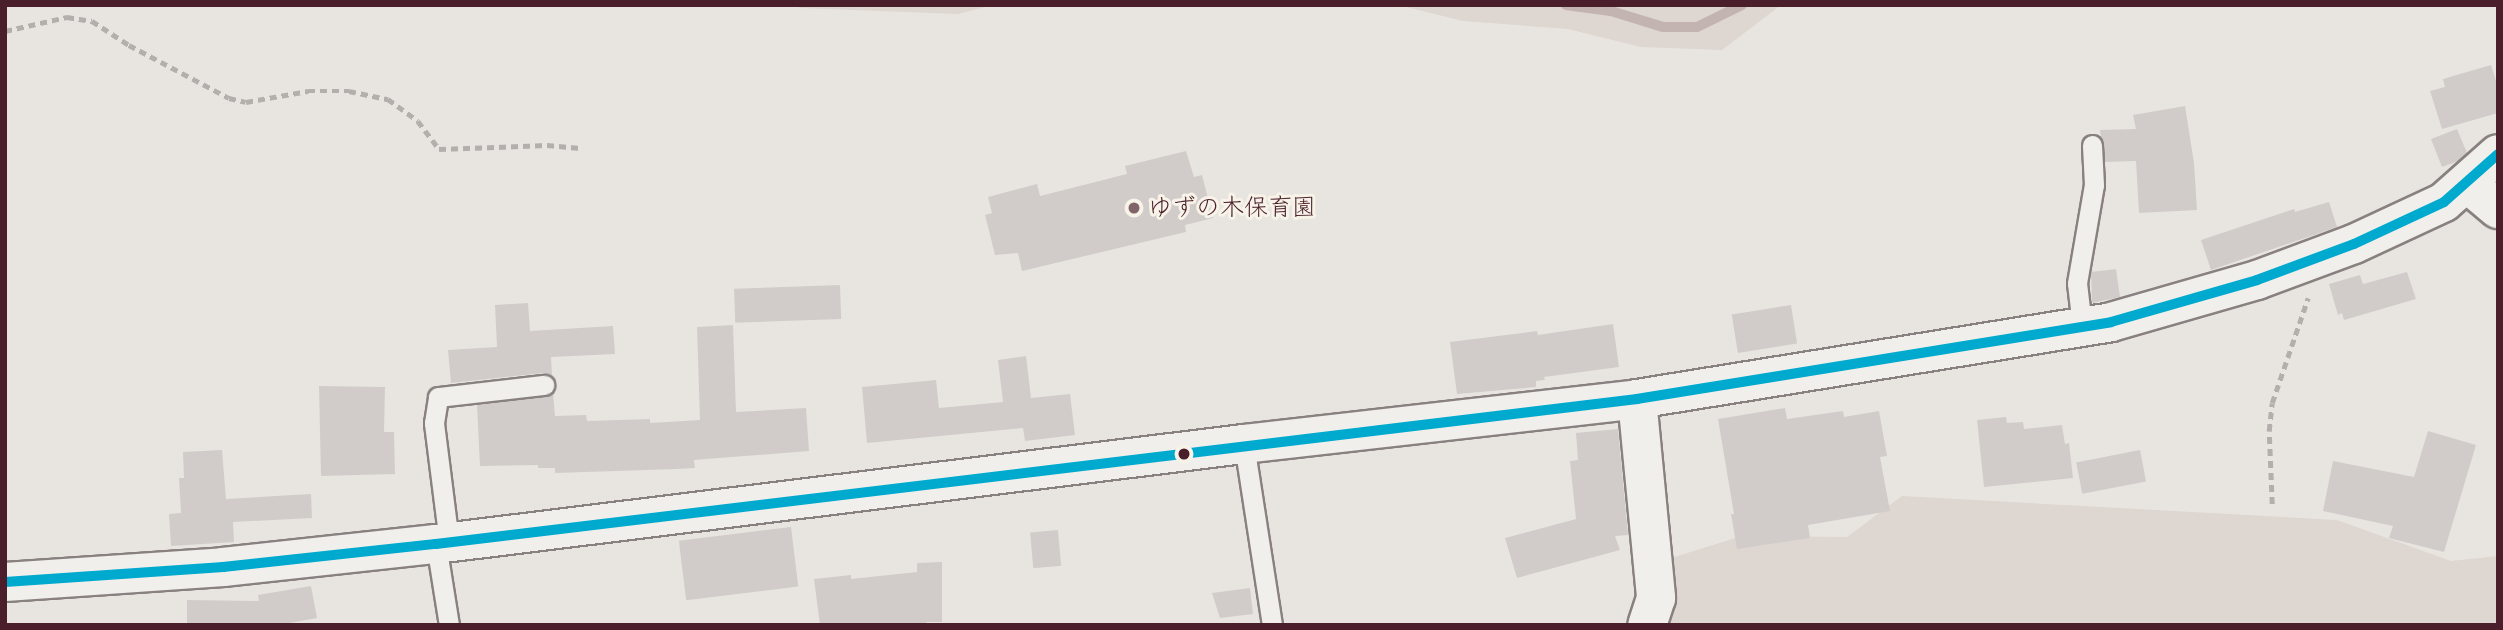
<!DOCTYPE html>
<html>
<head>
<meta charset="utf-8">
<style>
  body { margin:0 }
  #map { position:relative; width:2503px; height:630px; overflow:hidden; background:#e8e5e0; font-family:"Shantell Sans","Klee One",sans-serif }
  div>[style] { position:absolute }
  .green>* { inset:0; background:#ded6d0 }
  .stream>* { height:10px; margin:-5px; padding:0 5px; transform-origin:5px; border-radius:5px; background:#c3b4b1 }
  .building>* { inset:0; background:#d1ccc9; transform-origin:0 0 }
  .path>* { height:4.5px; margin-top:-2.25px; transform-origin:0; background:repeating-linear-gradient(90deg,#b4aeac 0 7px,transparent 0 12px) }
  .roads { filter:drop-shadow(2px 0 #898080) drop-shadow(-2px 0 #898080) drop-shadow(0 2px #898080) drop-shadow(0 -2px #898080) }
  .lane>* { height:19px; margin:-9.5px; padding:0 9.5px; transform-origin:9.5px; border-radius:9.5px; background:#f0efeb }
  .street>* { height:38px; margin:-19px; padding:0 19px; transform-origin:19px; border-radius:19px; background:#f0efeb }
  .secondary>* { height:38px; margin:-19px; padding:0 19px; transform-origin:19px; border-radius:19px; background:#f0efeb }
  .bus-1>* { height:10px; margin:-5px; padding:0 5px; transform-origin:5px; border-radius:5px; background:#00a9ce }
  .dots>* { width:19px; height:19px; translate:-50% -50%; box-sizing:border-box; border:4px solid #f7f3e8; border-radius:50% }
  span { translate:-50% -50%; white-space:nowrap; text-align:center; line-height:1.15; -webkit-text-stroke:6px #f7f3e8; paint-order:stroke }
  .poi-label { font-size:24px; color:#4a1f2b }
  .left { translate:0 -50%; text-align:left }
  .frame { position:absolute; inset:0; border:7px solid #4a1f2b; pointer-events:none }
</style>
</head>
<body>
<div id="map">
  <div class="green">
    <div style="clip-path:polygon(795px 5px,993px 5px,958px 14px,800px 8px)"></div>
    <div style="clip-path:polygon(1398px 5px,1781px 5px,1722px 50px,1641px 47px,1568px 29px,1463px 21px)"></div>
    <div style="clip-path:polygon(1902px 496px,2337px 520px,2451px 561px,2498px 556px,2498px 625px,1655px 625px,1668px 559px,1742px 536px,1847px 537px)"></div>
  </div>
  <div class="stream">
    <div style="left:1566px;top:5px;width:45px;rotate:7.6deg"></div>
    <div style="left:1611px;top:11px;width:54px;rotate:17.1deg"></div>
    <div style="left:1663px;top:27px;width:34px"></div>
    <div style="left:1697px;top:27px;width:50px;rotate:-26.1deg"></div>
  </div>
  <div class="building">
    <div style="clip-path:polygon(2491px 65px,2498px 87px,2498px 113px,2442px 129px,2430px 91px,2445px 87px,2443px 79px)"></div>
    <div style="clip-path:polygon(2185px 106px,2194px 163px,2197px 210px,2139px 213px,2136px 161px,2105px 162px,2100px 130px,2136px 129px,2133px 115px)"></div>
    <div style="clip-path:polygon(2457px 129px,2467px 153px,2458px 161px,2442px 167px,2431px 139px)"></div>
    <div style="clip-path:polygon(1186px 151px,1194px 177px,1202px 175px,1213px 218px,1185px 225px,1186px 232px,1022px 271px,1018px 253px,995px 255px,985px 215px,992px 213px,988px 197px,1037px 184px,1040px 196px,1127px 174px,1125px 166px)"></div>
    <div style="clip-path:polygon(2329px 202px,2337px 227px,2211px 270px,2201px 240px,2294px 209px,2295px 212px)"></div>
    <div style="clip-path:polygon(2116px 269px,2120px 297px,2092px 303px,2091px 272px)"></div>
    <div style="clip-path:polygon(2407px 272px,2416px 299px,2344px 320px,2342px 313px,2338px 315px,2329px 284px,2360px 275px,2363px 284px)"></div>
    <div style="left:840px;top:285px;width:34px;height:106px;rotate:88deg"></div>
    <div style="clip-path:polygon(528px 303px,530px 331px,613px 326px,615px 354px,551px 357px,552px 376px,543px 373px,451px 383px,448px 350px,497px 347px,495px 305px)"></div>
    <div style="left:1791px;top:305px;width:39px;height:60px;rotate:81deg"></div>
    <div style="clip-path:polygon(1613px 324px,1619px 367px,1544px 377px,1545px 380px,1536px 381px,1536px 387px,1457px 394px,1450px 342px,1537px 331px,1538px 335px)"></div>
    <div style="clip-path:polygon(733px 325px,736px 412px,806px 408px,809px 451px,694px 460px,695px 468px,677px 469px,555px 473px,555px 468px,538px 468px,538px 465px,480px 466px,477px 405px,545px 397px,553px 393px,555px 416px,586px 415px,587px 421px,650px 419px,650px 423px,700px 420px,697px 327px)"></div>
    <div style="clip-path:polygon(1026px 356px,1031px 398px,1070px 394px,1075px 435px,1025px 441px,1023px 428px,867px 443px,862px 387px,936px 380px,939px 408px,1003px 402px,998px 360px)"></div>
    <div style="clip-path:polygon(319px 386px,385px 387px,384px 432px,394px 432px,395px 474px,321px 476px)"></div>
    <div style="clip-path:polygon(1785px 408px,1787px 419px,1843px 411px,1844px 417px,1879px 411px,1887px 456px,1880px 457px,1890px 511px,1808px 525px,1810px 538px,1737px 549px,1731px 514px,1734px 514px,1718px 419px)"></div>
    <div style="clip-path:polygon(2006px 417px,2007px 423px,2023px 422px,2024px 429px,2062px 425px,2065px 444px,2069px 443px,2073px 478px,1984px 487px,1977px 420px)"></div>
    <div style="clip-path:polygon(1618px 429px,1628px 535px,1615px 536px,1620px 550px,1517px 578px,1505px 538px,1576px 519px,1570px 461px,1578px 460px,1576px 433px)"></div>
    <div style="clip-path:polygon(2428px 431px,2476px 445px,2444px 552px,2389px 538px,2393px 526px,2323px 511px,2333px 461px,2414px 477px)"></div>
    <div style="clip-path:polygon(222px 450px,226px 499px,311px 494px,312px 518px,233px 522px,234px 542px,171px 546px,169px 514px,181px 513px,179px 478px,184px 478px,183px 452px)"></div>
    <div style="left:2140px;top:450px;width:32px;height:65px;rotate:79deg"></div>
    <div style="left:791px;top:527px;width:60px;height:113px;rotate:83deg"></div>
    <div style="left:1058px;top:530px;width:36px;height:28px;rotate:85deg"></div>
    <div style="clip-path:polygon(942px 562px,942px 622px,926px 622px,926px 625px,820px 625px,814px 579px,851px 575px,851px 579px,917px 572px,917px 563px)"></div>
    <div style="clip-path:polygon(311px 586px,317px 618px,278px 625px,187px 625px,187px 600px,259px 601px,258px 595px)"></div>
    <div style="clip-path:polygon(1250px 588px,1253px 614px,1220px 618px,1212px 593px)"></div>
  </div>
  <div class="path">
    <div style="left:5px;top:31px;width:64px;rotate:-12.7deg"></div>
    <div style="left:67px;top:17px;width:25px;rotate:9deg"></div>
    <div style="left:92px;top:21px;width:44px;rotate:33deg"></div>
    <div style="left:129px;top:45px;width:113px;rotate:27.9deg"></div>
    <div style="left:229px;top:98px;width:17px;rotate:13deg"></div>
    <div style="left:246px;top:102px;width:63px;rotate:-10.1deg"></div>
    <div style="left:308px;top:91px;width:41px"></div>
    <div style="left:349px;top:91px;width:40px;rotate:12deg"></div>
    <div style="left:388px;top:99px;width:37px;rotate:36deg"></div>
    <div style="left:418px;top:121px;width:35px;rotate:53deg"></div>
    <div style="left:439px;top:149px;width:108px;rotate:-2.1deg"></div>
    <div style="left:547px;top:145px;width:36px;rotate:5deg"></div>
    <div style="left:2272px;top:504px;width:73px;rotate:-92.4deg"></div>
    <div style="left:2269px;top:431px;width:28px;rotate:-84deg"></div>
    <div style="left:2272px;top:403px;width:111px;rotate:-71.1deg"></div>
  </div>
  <div class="roads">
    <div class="lane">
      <div style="left:2082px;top:326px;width:43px;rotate:-96.6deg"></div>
      <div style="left:2077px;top:283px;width:99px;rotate:-80.2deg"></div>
      <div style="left:2094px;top:185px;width:40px;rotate:-92.9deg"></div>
      <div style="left:1244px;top:444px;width:183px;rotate:81.2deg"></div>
      <div style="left:449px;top:542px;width:120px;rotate:-97.2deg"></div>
      <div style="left:434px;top:423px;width:26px;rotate:-81deg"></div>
      <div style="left:438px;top:397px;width:107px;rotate:-6.5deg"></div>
      <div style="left:436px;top:544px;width:82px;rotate:80.9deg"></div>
    </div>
    <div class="street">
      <div style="left:2468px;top:184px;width:39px;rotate:40deg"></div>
      <div style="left:1637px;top:399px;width:200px;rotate:84.5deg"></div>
      <div style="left:1656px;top:598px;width:28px;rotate:108deg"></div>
    </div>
    <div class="secondary">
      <div style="left:5px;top:582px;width:219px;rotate:-3.9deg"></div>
      <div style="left:223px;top:567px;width:214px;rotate:-6.2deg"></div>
      <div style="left:436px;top:544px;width:814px;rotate:-7.06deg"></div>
      <div style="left:1244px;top:444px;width:396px;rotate:-6.5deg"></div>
      <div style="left:1637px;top:399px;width:480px;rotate:-9.2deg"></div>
      <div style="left:2111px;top:322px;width:152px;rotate:-16deg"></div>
      <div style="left:2257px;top:280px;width:103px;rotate:-20.4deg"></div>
      <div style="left:2354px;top:244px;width:99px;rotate:-25deg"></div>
      <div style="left:2444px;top:202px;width:72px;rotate:-41.6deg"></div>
    </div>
  </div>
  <div class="bus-1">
    <div style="left:5px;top:582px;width:219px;rotate:-3.9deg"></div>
    <div style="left:223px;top:567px;width:214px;rotate:-6.2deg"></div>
    <div style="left:436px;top:544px;width:1210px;rotate:-6.88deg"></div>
    <div style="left:1637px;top:399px;width:480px;rotate:-9.2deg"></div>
    <div style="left:2111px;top:322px;width:152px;rotate:-16deg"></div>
    <div style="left:2257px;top:280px;width:103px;rotate:-20.4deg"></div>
    <div style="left:2354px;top:244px;width:99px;rotate:-25deg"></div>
    <div style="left:2444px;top:202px;width:72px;rotate:-41.6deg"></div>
  </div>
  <div class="dots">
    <div style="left:1134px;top:208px;background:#81646a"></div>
    <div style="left:1184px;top:454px;background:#4a1f2b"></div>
  </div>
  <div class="poi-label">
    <span class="left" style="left:1148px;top:208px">ゆずの木保育園</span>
  </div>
  <div class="frame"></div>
</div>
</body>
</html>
